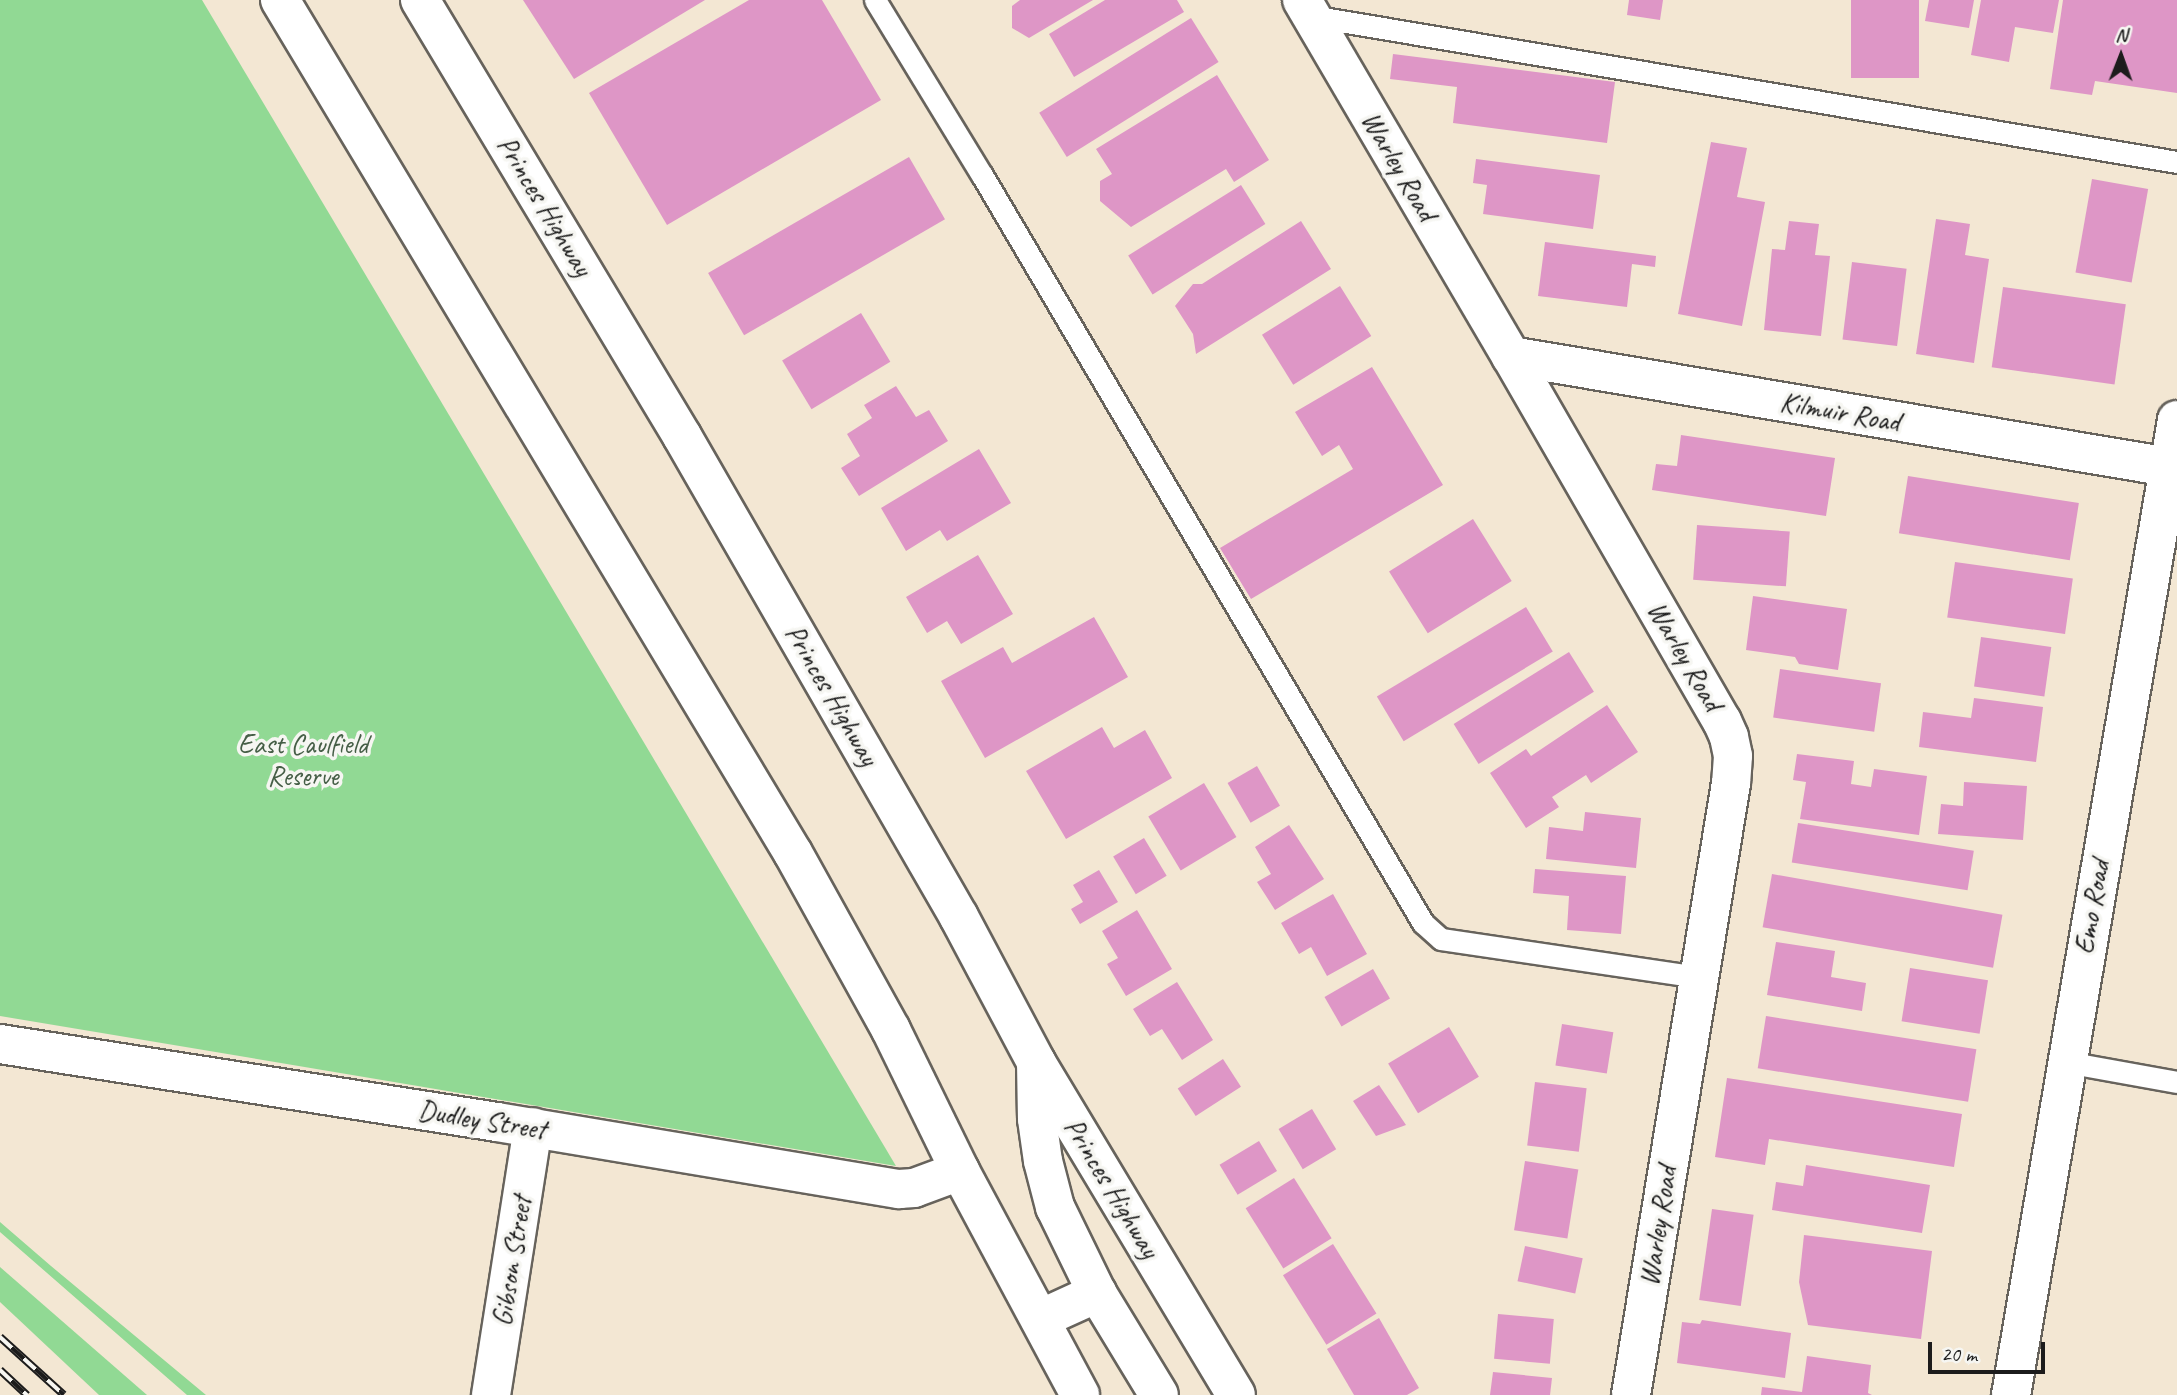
<!DOCTYPE html>
<html>
<head>
<meta charset="utf-8">
<style>
  body { margin:0 }
  #map { position:relative; width:2177px; height:1395px; overflow:hidden; background:#f3e7d3; font-family:Caveat,sans-serif }
  div>[style] { position:absolute }
  .green>* { inset:0; background:#91d994 }
  .building>* { inset:0; background:#de96c6; transform-origin:0 0 }
  .roads { filter:drop-shadow(2px 0 #67635c) drop-shadow(-2px 0 #67635c) drop-shadow(0 2px #67635c) drop-shadow(0 -2px #67635c) }
  .service>* { height:21px; margin:-10.5px; padding:0 10.5px; transform-origin:10.5px; border-radius:10.5px; background:#fff }
  .minor>* { height:38px; margin:-19px; padding:0 19px; transform-origin:19px; border-radius:19px; background:#fff }
  .trunk>* { height:38px; margin:-19px; padding:0 19px; transform-origin:19px; border-radius:19px; background:#fff }
  .rail>* { height:8px; margin-top:-4px; transform-origin:0; background:repeating-linear-gradient(90deg,#f6f6f2 0 16px,#1c1c1c 0 32px); box-sizing:border-box; border-block:2px solid #1c1c1c }
  span { translate:-50% -50%; white-space:nowrap; text-align:center; line-height:1.15; -webkit-text-stroke:7px #f6f6f2; paint-order:stroke }
  .street-label { font-size:28px; color:#1c1c1c }
  .park-label { font-size:28px; color:#455e46 }
  .north { position:absolute; left:2086px; top:21px; width:70px; height:70px; -webkit-text-stroke:5px #f6f6f2; paint-order:stroke; rotate:1deg; font-size:19px; font-weight:700; line-height:28px; text-align:center; color:#1c1c1c }
  .north::after { content:''; display:block; margin:auto; width:24px; height:32px; background:#1c1c1c; clip-path:polygon(50% 0,100% 100%,50% 72%,0 100%) }
  .scale { position:absolute; left:1928px; top:1342px; width:117px; height:32px; box-sizing:border-box; border:4px solid #1c1c1c; border-top:0; padding-left:9px; font-size:21px; line-height:24px; white-space:nowrap; color:#1c1c1c; -webkit-text-stroke:5px #f6f6f2; paint-order:stroke }
</style>
</head>
<body>
<div id="map">
  <div class="green">
    <div style="clip-path:polygon(0 0,202px 0,896px 1166px,0 1016px)"></div>
    <div style="clip-path:polygon(0 1222px,51px 1266px,206px 1395px,187px 1395px,0 1232px)"></div>
    <div style="clip-path:polygon(0 1267px,147px 1395px,99px 1395px,0 1302px)"></div>
  </div>
  <div class="building">
    <div style="clip-path:polygon(523px 0,705px 0,574px 79px)"></div>
    <div style="clip-path:polygon(749px 0,822px 0,881px 100px,667px 225px,589px 93px)"></div>
    <div style="clip-path:polygon(1020px 0,1093px 0,1029px 38px,1012px 28px,1012px 6px)"></div>
    <div style="clip-path:polygon(1105px 0,1177px 0,1184px 12px,1074px 77px,1049px 34px)"></div>
    <div style="clip-path:polygon(1629px 0,1663px 0,1660px 20px,1627px 15px)"></div>
    <div style="left:1851px;top:0;width:68px;height:78px"></div>
    <div style="clip-path:polygon(1929px 0,1974px 0,1969px 28px,1925px 21px)"></div>
    <div style="clip-path:polygon(1981px 0,2059px 0,2053px 33px,2015px 27px,2009px 62px,1971px 55px)"></div>
    <div style="clip-path:polygon(2063px 0,2177px 0,2177px 93px,2095px 81px,2092px 95px,2050px 89px)"></div>
    <div style="left:1191px;top:18px;width:52px;height:179px;rotate:58deg"></div>
    <div style="clip-path:polygon(1393px 54px,1615px 82px,1607px 143px,1453px 123px,1457px 87px,1390px 79px)"></div>
    <div style="clip-path:polygon(1217px 75px,1269px 160px,1234px 182px,1226px 169px,1131px 227px,1100px 201px,1100px 181px,1112px 174px,1096px 149px)"></div>
    <div style="clip-path:polygon(1711px 142px,1747px 148px,1737px 197px,1765px 202px,1742px 326px,1678px 314px)"></div>
    <div style="left:909px;top:157px;width:72px;height:232px;rotate:60deg"></div>
    <div style="clip-path:polygon(1476px 159px,1600px 175px,1593px 229px,1483px 214px,1487px 185px,1473px 183px)"></div>
    <div style="left:2092px;top:179px;width:57px;height:95px;rotate:10deg"></div>
    <div style="left:1241px;top:185px;width:46px;height:133px;rotate:58deg"></div>
    <div style="clip-path:polygon(1936px 219px,1970px 224px,1965px 255px,1989px 259px,1974px 363px,1916px 354px)"></div>
    <div style="clip-path:polygon(1301px 221px,1331px 269px,1196px 354px,1193px 334px,1175px 306px,1193px 284px,1202px 284px)"></div>
    <div style="clip-path:polygon(1789px 221px,1819px 224px,1815px 255px,1830px 256px,1821px 336px,1764px 330px,1772px 249px,1785px 250px)"></div>
    <div style="clip-path:polygon(1545px 242px,1656px 256px,1655px 267px,1632px 264px,1627px 307px,1538px 296px)"></div>
    <div style="left:1852px;top:262px;width:55px;height:78px;rotate:7deg"></div>
    <div style="left:1340px;top:286px;width:59px;height:92px;rotate:58deg"></div>
    <div style="left:2003px;top:287px;width:124px;height:81px;rotate:8deg"></div>
    <div style="left:861px;top:313px;width:57px;height:92px;rotate:59deg"></div>
    <div style="clip-path:polygon(1372px 367px,1443px 485px,1251px 599px,1220px 548px,1353px 469px,1339px 445px,1322px 456px,1295px 412px)"></div>
    <div style="clip-path:polygon(896px 386px,916px 417px,929px 410px,948px 441px,859px 496px,841px 468px,860px 456px,847px 434px,872px 418px,864px 405px)"></div>
    <div style="clip-path:polygon(1681px 435px,1835px 458px,1826px 516px,1652px 490px,1656px 464px,1677px 466px)"></div>
    <div style="clip-path:polygon(979px 449px,1011px 503px,947px 541px,940px 530px,906px 551px,881px 508px)"></div>
    <div style="left:1908px;top:476px;width:173px;height:58px;rotate:9deg"></div>
    <div style="left:1473px;top:519px;width:73px;height:99px;rotate:58deg"></div>
    <div style="left:1697px;top:525px;width:93px;height:55px;rotate:4deg"></div>
    <div style="clip-path:polygon(978px 555px,1013px 614px,961px 644px,947px 621px,927px 633px,906px 597px)"></div>
    <div style="left:1955px;top:562px;width:119px;height:56px;rotate:8deg"></div>
    <div style="clip-path:polygon(1753px 596px,1847px 609px,1838px 670px,1799px 664px,1795px 657px,1746px 650px)"></div>
    <div style="left:1526px;top:607px;width:52px;height:174px;rotate:59deg"></div>
    <div style="clip-path:polygon(1094px 617px,1128px 677px,985px 758px,941px 681px,1003px 647px,1012px 663px)"></div>
    <div style="left:1981px;top:637px;width:71px;height:50px;rotate:8deg"></div>
    <div style="left:1569px;top:652px;width:47px;height:136px;rotate:58deg"></div>
    <div style="left:1780px;top:669px;width:102px;height:49px;rotate:8deg"></div>
    <div style="clip-path:polygon(1974px 698px,2043px 707px,2036px 762px,1919px 747px,1923px 712px,1971px 718px)"></div>
    <div style="clip-path:polygon(1607px 705px,1638px 752px,1591px 783px,1586px 775px,1552px 797px,1559px 807px,1526px 828px,1490px 773px,1526px 749px,1531px 756px)"></div>
    <div style="clip-path:polygon(1102px 727px,1114px 748px,1145px 730px,1172px 778px,1066px 839px,1026px 771px)"></div>
    <div style="clip-path:polygon(1797px 754px,1854px 761px,1851px 784px,1871px 787px,1874px 769px,1927px 776px,1919px 835px,1800px 819px,1806px 782px,1793px 780px)"></div>
    <div style="left:1257px;top:766px;width:46px;height:34px;rotate:60deg"></div>
    <div style="clip-path:polygon(1964px 782px,2027px 786px,2023px 840px,1938px 834px,1941px 804px,1963px 806px)"></div>
    <div style="left:1204px;top:783px;width:63px;height:65px;rotate:59deg"></div>
    <div style="clip-path:polygon(1585px 812px,1641px 818px,1636px 868px,1546px 859px,1549px 827px,1583px 831px)"></div>
    <div style="left:1798px;top:823px;width:178px;height:40px;rotate:9deg"></div>
    <div style="clip-path:polygon(1289px 825px,1324px 879px,1275px 910px,1257px 882px,1271px 874px,1255px 847px)"></div>
    <div style="left:1144px;top:838px;width:44px;height:36px;rotate:59deg"></div>
    <div style="clip-path:polygon(1535px 869px,1626px 876px,1621px 934px,1567px 930px,1569px 896px,1533px 893px)"></div>
    <div style="clip-path:polygon(1099px 870px,1118px 902px,1080px 924px,1071px 909px,1083px 902px,1073px 885px)"></div>
    <div style="left:1772px;top:874px;width:234px;height:54px;rotate:10deg"></div>
    <div style="clip-path:polygon(1333px 894px,1367px 954px,1327px 976px,1311px 947px,1299px 954px,1281px 923px)"></div>
    <div style="clip-path:polygon(1137px 910px,1172px 969px,1126px 996px,1107px 964px,1118px 958px,1102px 931px)"></div>
    <div style="clip-path:polygon(1776px 942px,1835px 951px,1831px 977px,1866px 983px,1862px 1011px,1767px 995px)"></div>
    <div style="left:1910px;top:968px;width:79px;height:54px;rotate:9deg"></div>
    <div style="left:1373px;top:969px;width:34px;height:56px;rotate:60deg"></div>
    <div style="clip-path:polygon(1177px 982px,1213px 1040px,1182px 1060px,1162px 1029px,1150px 1036px,1133px 1009px)"></div>
    <div style="left:1766px;top:1016px;width:213px;height:53px;rotate:9deg"></div>
    <div style="left:1562px;top:1024px;width:52px;height:42px;rotate:9deg"></div>
    <div style="left:1449px;top:1027px;width:58px;height:71px;rotate:59deg"></div>
    <div style="left:1223px;top:1059px;width:33px;height:54px;rotate:57deg"></div>
    <div style="clip-path:polygon(1727px 1078px,1962px 1114px,1954px 1167px,1769px 1139px,1765px 1165px,1715px 1157px)"></div>
    <div style="left:1535px;top:1082px;width:52px;height:64px;rotate:7deg"></div>
    <div style="clip-path:polygon(1379px 1085px,1406px 1125px,1376px 1136px,1353px 1101px)"></div>
    <div style="left:1312px;top:1109px;width:47px;height:39px;rotate:59deg"></div>
    <div style="left:1259px;top:1141px;width:35px;height:46px;rotate:59deg"></div>
    <div style="left:1525px;top:1161px;width:54px;height:70px;rotate:9deg"></div>
    <div style="clip-path:polygon(1806px 1165px,1930px 1185px,1922px 1233px,1772px 1210px,1776px 1182px,1803px 1186px)"></div>
    <div style="left:1294px;top:1178px;width:71px;height:57px;rotate:58deg"></div>
    <div style="left:1712px;top:1209px;width:42px;height:92px;rotate:8deg"></div>
    <div style="clip-path:polygon(1804px 1235px,1932px 1251px,1921px 1339px,1808px 1325px,1799px 1282px)"></div>
    <div style="left:1333px;top:1244px;width:82px;height:59px;rotate:58deg"></div>
    <div style="left:1525px;top:1246px;width:59px;height:36px;rotate:12deg"></div>
    <div style="left:1498px;top:1314px;width:56px;height:45px;rotate:5deg"></div>
    <div style="clip-path:polygon(1379px 1318px,1419px 1388px,1407px 1395px,1354px 1395px,1327px 1349px)"></div>
    <div style="clip-path:polygon(1702px 1320px,1791px 1333px,1785px 1378px,1677px 1363px,1682px 1322px,1700px 1324px)"></div>
    <div style="clip-path:polygon(1807px 1356px,1871px 1365px,1868px 1393px,1872px 1395px,1761px 1395px,1762px 1387px,1802px 1392px)"></div>
    <div style="clip-path:polygon(1493px 1372px,1552px 1378px,1550px 1395px,1490px 1395px)"></div>
  </div>
  <div class="roads">
    <div class="service">
      <div style="left:875px;top:0;width:205px;rotate:58.6deg"></div>
      <div style="left:982px;top:175px;width:868px;rotate:59.48deg"></div>
      <div style="left:1423px;top:923px;width:24px;rotate:42deg"></div>
      <div style="left:1441px;top:939px;width:261px;rotate:8.4deg"></div>
      <div style="left:1311px;top:16px;width:878px;rotate:9.57deg"></div>
      <div style="left:2066px;top:1062px;width:113px;rotate:10.2deg"></div>
    </div>
    <div class="minor">
      <div style="left:1302px;top:0;width:413px;rotate:59.6deg"></div>
      <div style="left:1511px;top:356px;width:422px;rotate:60deg"></div>
      <div style="left:1722px;top:721px;width:17px;rotate:66deg"></div>
      <div style="left:1729px;top:737px;width:19px;rotate:78deg"></div>
      <div style="left:1733px;top:756px;width:27px;rotate:94deg"></div>
      <div style="left:1731px;top:783px;width:620px;rotate:99.28deg"></div>
      <div style="left:1511px;top:356px;width:667px;rotate:9.58deg"></div>
      <div style="left:0;top:1044px;width:503px;rotate:8.92deg"></div>
      <div style="left:497px;top:1122px;width:408px;rotate:9.5deg"></div>
      <div style="left:899px;top:1189px;width:15px;rotate:-4deg"></div>
      <div style="left:914px;top:1188px;width:49px;rotate:-20.3deg"></div>
      <div style="left:491px;top:1395px;width:271px;rotate:-81.1deg"></div>
      <div style="left:2011px;top:1395px;width:989px;rotate:-80.34deg"></div>
    </div>
    <div class="trunk">
      <div style="left:280px;top:0;width:995px;rotate:58.98deg"></div>
      <div style="left:793px;top:853px;width:202px;rotate:61deg"></div>
      <div style="left:891px;top:1030px;width:157px;rotate:63.9deg"></div>
      <div style="left:960px;top:1171px;width:254px;rotate:61.8deg"></div>
      <div style="left:420px;top:0;width:509px;rotate:59deg"></div>
      <div style="left:682px;top:436px;width:555px;rotate:60.06deg"></div>
      <div style="left:959px;top:917px;width:164px;rotate:62deg"></div>
      <div style="left:1036px;top:1062px;width:388px;rotate:59deg"></div>
      <div style="left:1036px;top:1062px;width:57px;rotate:89deg"></div>
      <div style="left:1037px;top:1119px;width:42px;rotate:81.9deg"></div>
      <div style="left:1043px;top:1161px;width:48px;rotate:75.4deg"></div>
      <div style="left:1055px;top:1207px;width:96px;rotate:64deg"></div>
      <div style="left:1097px;top:1293px;width:119px;rotate:58.7deg"></div>
      <div style="left:1040px;top:1319px;width:63px;rotate:-24.5deg"></div>
    </div>
  </div>
  <div class="rail">
    <div style="left:0;top:1337px;width:86px;rotate:42.2deg"></div>
    <div style="left:0;top:1370px;width:37px;rotate:43deg"></div>
  </div>
  <div class="street-label">
    <span style="left:1399px;top:166px;rotate:60deg">Warley Road</span>
    <span style="left:545px;top:206px;rotate:59deg">Princes Highway</span>
    <span style="left:1840px;top:412px;rotate:10deg">Kilmuir Road</span>
    <span style="left:1685px;top:656px;rotate:60deg">Warley Road</span>
    <span style="left:832px;top:695px;rotate:60deg">Princes Highway</span>
    <span style="left:2092px;top:907px;rotate:-80deg">Emo Road</span>
    <span style="left:482px;top:1120px;rotate:9deg">Dudley Street</span>
    <span style="left:1112px;top:1188px;rotate:59deg">Princes Highway</span>
    <span style="left:1658px;top:1226px;rotate:-81deg">Warley Road</span>
    <span style="left:512px;top:1261px;rotate:-81deg">Gibson Street</span>
  </div>
  <div class="park-label">
    <span style="left:303px;top:760px">East Caulfield<br>Reserve</span>
  </div>
  <div class="north">N</div>
  <div class="scale">20 m</div>
</div>
</body>
</html>
